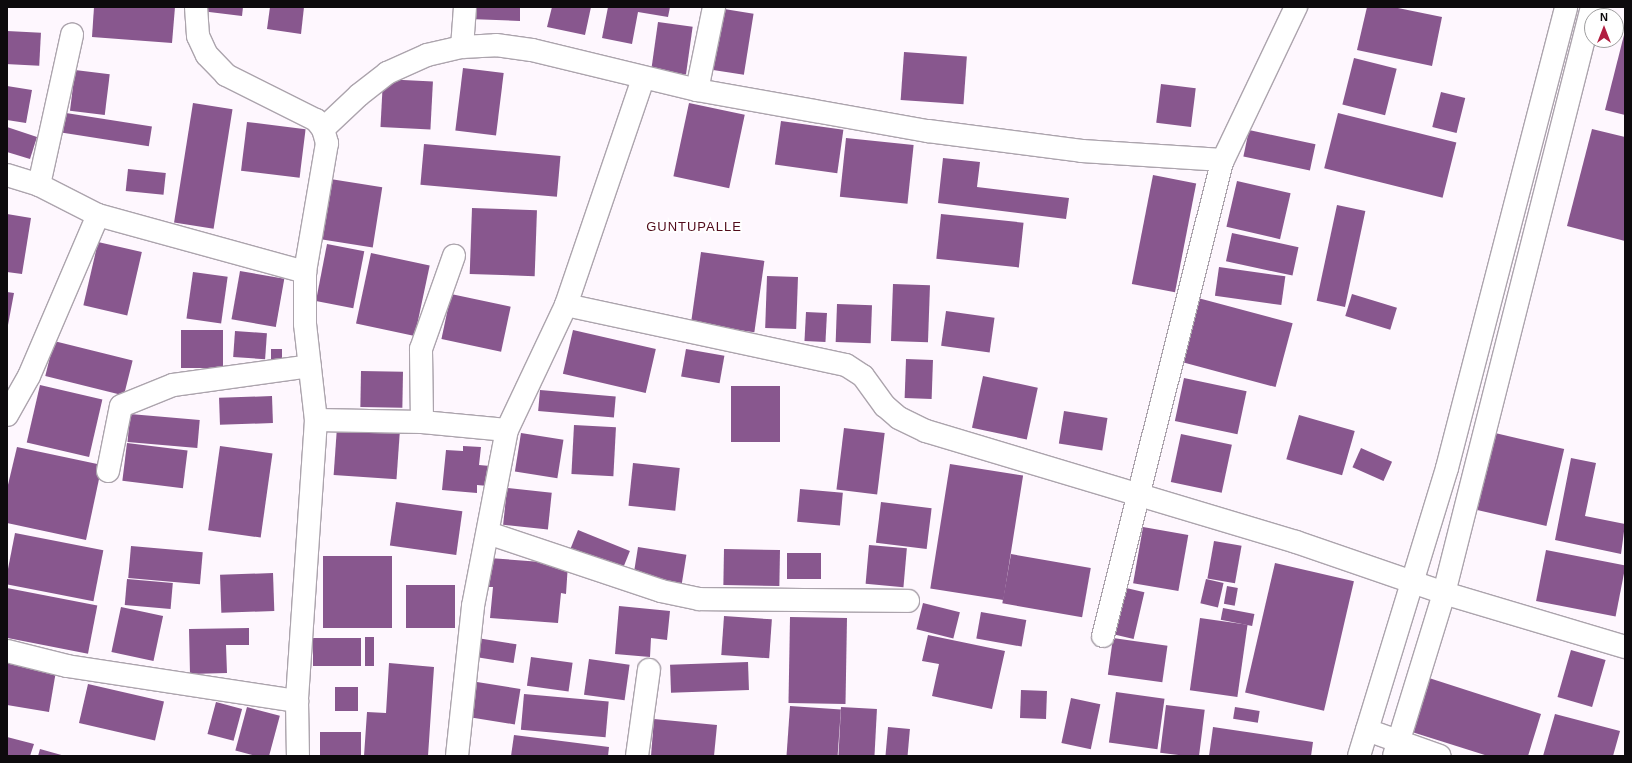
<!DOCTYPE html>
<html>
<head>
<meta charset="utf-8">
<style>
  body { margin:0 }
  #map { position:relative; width:1632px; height:763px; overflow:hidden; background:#fef7fe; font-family:Arial,sans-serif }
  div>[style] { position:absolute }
  .building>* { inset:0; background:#88578e; transform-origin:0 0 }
  .roads { filter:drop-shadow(1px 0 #aca4ad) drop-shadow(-1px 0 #aca4ad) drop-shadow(0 1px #aca4ad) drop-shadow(0 -1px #aca4ad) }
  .minor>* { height:22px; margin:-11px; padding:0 11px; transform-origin:11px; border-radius:11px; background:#fff }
  .secondary>* { height:22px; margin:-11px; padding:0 11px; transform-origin:11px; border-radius:11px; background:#fff }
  span { translate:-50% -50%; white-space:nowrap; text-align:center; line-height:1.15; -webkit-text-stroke:3.5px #fff; paint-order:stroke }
  .quarter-label { font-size:13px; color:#510b1a; letter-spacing:1px }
  .frame { position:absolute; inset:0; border:8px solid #0d0a0d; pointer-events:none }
  .north { position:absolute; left:1584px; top:8px; width:40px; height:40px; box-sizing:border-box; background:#fff; border:1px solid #9e9d9e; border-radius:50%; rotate:0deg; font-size:11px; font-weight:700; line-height:16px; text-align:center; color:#0d0a0d }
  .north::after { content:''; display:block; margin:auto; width:14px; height:18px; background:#b11e41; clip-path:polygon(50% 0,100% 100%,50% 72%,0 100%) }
</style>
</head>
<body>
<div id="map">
  <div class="building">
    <div style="clip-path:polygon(94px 7px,175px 7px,172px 43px,92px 37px)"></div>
    <div style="clip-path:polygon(201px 7px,243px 7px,242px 16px,201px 11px)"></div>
    <div style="clip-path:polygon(270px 7px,304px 7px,301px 34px,267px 29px)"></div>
    <div style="clip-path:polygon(470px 7px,520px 7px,520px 21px,469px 19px)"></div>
    <div style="clip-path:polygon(552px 7px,591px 7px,585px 35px,547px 27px)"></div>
    <div style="clip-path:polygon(608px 7px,670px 7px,668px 17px,638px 12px,632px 44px,602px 38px)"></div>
    <div style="clip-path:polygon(1367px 7px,1393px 7px,1442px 17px,1432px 66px,1357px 50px)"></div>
    <div style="left:718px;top:8px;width:36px;height:62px;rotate:9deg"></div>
    <div style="left:658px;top:22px;width:35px;height:48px;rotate:8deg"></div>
    <div style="left:7px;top:31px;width:34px;height:33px;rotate:3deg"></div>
    <div style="clip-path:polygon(1625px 31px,1625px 115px,1605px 110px)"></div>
    <div style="left:904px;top:52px;width:63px;height:48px;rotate:4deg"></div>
    <div style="left:1354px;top:58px;width:44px;height:48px;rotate:14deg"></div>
    <div style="left:463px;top:68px;width:41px;height:63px;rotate:7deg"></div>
    <div style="left:75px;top:70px;width:35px;height:41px;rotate:7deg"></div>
    <div style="left:383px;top:79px;width:50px;height:48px;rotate:3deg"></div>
    <div style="left:1161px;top:84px;width:35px;height:39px;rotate:7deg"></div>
    <div style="clip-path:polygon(7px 86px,32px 90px,26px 123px,7px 120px)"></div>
    <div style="left:1441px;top:92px;width:25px;height:36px;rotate:14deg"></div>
    <div style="left:193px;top:103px;width:40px;height:121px;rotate:9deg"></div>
    <div style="left:689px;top:103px;width:57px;height:75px;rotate:12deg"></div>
    <div style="left:66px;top:113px;width:87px;height:20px;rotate:9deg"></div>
    <div style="left:1338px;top:113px;width:122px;height:57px;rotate:14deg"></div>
    <div style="left:781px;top:121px;width:63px;height:44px;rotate:8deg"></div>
    <div style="left:247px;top:122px;width:59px;height:49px;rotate:7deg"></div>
    <div style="clip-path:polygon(7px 127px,37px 137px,30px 159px,7px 152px)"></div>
    <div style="clip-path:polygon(1592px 129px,1625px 137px,1625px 241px,1567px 226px)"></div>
    <div style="left:1249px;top:130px;width:68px;height:27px;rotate:12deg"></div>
    <div style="left:846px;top:138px;width:68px;height:59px;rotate:6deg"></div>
    <div style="left:424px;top:144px;width:137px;height:41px;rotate:5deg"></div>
    <div style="clip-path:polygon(943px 158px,980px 162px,977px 187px,1069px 198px,1066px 219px,938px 203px)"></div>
    <div style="left:128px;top:169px;width:38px;height:22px;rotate:6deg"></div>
    <div style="left:1153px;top:175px;width:44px;height:111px;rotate:11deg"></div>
    <div style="left:324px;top:178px;width:59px;height:61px;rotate:9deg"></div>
    <div style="left:1237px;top:181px;width:55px;height:47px;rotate:13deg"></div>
    <div style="left:1337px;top:205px;width:29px;height:98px;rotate:12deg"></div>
    <div style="left:472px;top:208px;width:65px;height:66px;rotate:2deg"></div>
    <div style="clip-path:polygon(7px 214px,31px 218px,22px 274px,7px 272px)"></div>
    <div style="left:941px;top:214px;width:83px;height:45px;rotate:6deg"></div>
    <div style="left:1232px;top:233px;width:68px;height:29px;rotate:12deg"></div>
    <div style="left:98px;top:242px;width:45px;height:65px;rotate:13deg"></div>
    <div style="left:327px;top:244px;width:38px;height:58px;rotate:11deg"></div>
    <div style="left:701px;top:252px;width:64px;height:72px;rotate:8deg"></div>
    <div style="left:371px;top:253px;width:60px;height:72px;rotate:12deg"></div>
    <div style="left:1219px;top:267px;width:67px;height:29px;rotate:8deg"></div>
    <div style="left:240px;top:271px;width:45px;height:49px;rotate:10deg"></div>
    <div style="left:193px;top:272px;width:35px;height:47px;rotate:8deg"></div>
    <div style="left:767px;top:276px;width:31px;height:52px;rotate:2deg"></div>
    <div style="left:893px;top:284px;width:37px;height:57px;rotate:2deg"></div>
    <div style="clip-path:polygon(7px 292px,14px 293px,8px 325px,7px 325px)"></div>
    <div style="left:451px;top:294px;width:61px;height:46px;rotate:12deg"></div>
    <div style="left:1352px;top:294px;width:47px;height:23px;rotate:17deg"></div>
    <div style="left:1198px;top:298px;width:98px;height:66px;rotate:15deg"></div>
    <div style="left:837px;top:304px;width:35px;height:38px;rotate:2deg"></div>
    <div style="left:946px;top:311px;width:49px;height:35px;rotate:8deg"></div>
    <div style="left:806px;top:312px;width:21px;height:29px;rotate:3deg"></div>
    <div style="left:181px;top:330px;width:42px;height:38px"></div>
    <div style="left:573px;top:330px;width:85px;height:45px;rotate:13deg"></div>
    <div style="left:235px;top:331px;width:32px;height:26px;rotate:4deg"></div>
    <div style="left:54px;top:341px;width:81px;height:36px;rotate:14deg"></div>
    <div style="left:271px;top:349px;width:11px;height:17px"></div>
    <div style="left:686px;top:349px;width:39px;height:28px;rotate:10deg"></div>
    <div style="left:906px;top:359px;width:27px;height:39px;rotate:2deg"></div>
    <div style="left:361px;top:371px;width:42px;height:36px;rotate:1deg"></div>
    <div style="left:983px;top:376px;width:56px;height:53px;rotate:12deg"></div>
    <div style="left:1184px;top:378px;width:64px;height:44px;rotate:12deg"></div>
    <div style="left:40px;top:385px;width:64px;height:59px;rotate:13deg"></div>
    <div style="left:731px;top:386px;width:49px;height:56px"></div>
    <div style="left:540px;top:390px;width:76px;height:21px;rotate:5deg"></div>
    <div style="left:272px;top:396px;width:27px;height:53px;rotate:88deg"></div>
    <div style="left:1064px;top:411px;width:44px;height:33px;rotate:9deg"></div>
    <div style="left:130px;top:414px;width:70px;height:28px;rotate:5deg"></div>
    <div style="left:1299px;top:415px;width:58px;height:46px;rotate:16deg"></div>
    <div style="left:574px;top:425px;width:42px;height:49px;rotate:3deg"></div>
    <div style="left:337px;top:427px;width:63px;height:48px;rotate:4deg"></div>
    <div style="left:844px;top:428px;width:41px;height:62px;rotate:7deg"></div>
    <div style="left:521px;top:433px;width:43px;height:39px;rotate:9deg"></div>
    <div style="left:1495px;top:433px;width:71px;height:79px;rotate:13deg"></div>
    <div style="left:1181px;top:434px;width:52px;height:49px;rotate:12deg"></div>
    <div style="left:127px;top:443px;width:61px;height:38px;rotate:7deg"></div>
    <div style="left:220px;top:446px;width:53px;height:85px;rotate:8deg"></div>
    <div style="clip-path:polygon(463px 446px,481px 447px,479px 465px,490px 466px,488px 486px,477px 485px,477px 493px,442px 490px,446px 450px,463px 451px)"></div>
    <div style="clip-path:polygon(17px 447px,102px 465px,86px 540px,7px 523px,7px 489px)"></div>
    <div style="left:1361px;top:448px;width:34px;height:21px;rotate:24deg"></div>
    <div style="clip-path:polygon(1571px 458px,1596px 463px,1585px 516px,1625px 524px,1621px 554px,1555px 540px)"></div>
    <div style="left:633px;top:463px;width:47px;height:43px;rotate:6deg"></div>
    <div style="left:950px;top:464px;width:74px;height:126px;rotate:9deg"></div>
    <div style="left:507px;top:488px;width:45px;height:37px;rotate:6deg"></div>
    <div style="left:800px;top:489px;width:43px;height:33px;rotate:5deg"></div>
    <div style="left:396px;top:502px;width:67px;height:44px;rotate:8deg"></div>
    <div style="left:881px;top:502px;width:51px;height:41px;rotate:7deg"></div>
    <div style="left:1143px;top:527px;width:46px;height:57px;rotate:10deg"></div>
    <div style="left:578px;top:530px;width:56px;height:21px;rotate:22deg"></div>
    <div style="left:15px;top:533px;width:90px;height:52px;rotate:11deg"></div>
    <div style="left:1214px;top:541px;width:28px;height:38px;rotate:10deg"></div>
    <div style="left:869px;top:545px;width:38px;height:39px;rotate:5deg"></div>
    <div style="left:131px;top:546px;width:72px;height:32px;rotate:5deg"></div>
    <div style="left:638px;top:547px;width:49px;height:31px;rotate:9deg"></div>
    <div style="left:724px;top:549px;width:56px;height:36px;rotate:1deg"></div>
    <div style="left:1546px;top:550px;width:81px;height:52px;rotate:11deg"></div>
    <div style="left:787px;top:553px;width:34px;height:26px"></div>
    <div style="left:1011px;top:554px;width:81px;height:50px;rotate:10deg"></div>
    <div style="left:323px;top:556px;width:69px;height:72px"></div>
    <div style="clip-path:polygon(489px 558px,568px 564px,566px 594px,561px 593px,558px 623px,490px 618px,493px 587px,487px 587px)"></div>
    <div style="left:1275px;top:563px;width:81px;height:133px;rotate:13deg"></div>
    <div style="left:273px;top:573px;width:38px;height:53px;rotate:88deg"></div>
    <div style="left:127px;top:579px;width:46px;height:26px;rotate:5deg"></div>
    <div style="left:1206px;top:579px;width:18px;height:25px;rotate:13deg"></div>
    <div style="left:406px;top:585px;width:49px;height:43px"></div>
    <div style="left:1227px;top:586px;width:11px;height:18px;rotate:10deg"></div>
    <div style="left:1122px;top:587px;width:23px;height:48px;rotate:13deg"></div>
    <div style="left:7px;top:588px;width:92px;height:49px;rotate:11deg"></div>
    <div style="left:923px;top:603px;width:38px;height:27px;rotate:14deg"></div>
    <div style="clip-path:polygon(619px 606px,670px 611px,667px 640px,651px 638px,650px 657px,615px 654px)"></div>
    <div style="left:121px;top:607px;width:43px;height:46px;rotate:12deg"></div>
    <div style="left:1223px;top:608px;width:32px;height:12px;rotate:11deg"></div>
    <div style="left:981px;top:612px;width:46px;height:27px;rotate:10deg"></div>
    <div style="left:724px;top:616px;width:48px;height:39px;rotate:4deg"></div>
    <div style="left:790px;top:617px;width:57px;height:86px;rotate:1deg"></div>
    <div style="left:1200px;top:618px;width:48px;height:73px;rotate:8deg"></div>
    <div style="clip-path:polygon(249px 628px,249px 645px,226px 645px,227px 673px,190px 674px,189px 629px)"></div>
    <div style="clip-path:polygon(928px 635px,1005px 651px,992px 709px,932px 696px,939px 664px,922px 661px)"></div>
    <div style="left:365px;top:637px;width:9px;height:29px"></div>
    <div style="left:313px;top:638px;width:48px;height:28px"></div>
    <div style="left:477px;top:638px;width:40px;height:19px;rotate:9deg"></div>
    <div style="left:1113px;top:638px;width:55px;height:37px;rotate:8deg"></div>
    <div style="left:1571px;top:650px;width:36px;height:49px;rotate:16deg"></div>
    <div style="left:531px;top:657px;width:42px;height:29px;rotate:8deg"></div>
    <div style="left:589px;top:659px;width:41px;height:36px;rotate:8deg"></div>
    <div style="left:748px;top:662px;width:28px;height:78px;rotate:88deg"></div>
    <div style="clip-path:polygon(7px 663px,56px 671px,49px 712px,7px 705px)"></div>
    <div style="clip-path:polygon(389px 663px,434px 667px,428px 756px,364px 756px,367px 712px,386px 713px)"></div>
    <div style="clip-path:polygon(1429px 678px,1541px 714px,1528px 756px,1488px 756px,1412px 732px)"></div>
    <div style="left:477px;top:682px;width:44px;height:36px;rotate:9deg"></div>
    <div style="left:88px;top:684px;width:78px;height:40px;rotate:13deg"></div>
    <div style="left:335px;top:687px;width:23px;height:24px"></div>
    <div style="left:1021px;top:690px;width:26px;height:28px;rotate:2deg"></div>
    <div style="left:1116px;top:692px;width:49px;height:51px;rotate:8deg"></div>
    <div style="left:524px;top:694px;width:85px;height:36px;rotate:5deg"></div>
    <div style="left:1071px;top:698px;width:30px;height:46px;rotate:12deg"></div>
    <div style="left:216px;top:702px;width:27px;height:33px;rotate:15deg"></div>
    <div style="left:1166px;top:705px;width:39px;height:48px;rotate:7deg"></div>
    <div style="left:790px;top:706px;width:51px;height:50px;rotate:4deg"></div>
    <div style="left:247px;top:707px;width:34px;height:45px;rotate:15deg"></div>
    <div style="left:841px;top:707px;width:36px;height:49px;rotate:3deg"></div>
    <div style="left:1235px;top:707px;width:25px;height:12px;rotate:9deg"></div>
    <div style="clip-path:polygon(1555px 714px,1620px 731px,1613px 756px,1543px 756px)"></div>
    <div style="clip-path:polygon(654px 719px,717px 725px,714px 756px,651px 756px)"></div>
    <div style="left:888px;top:727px;width:22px;height:29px;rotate:5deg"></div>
    <div style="clip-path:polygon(1213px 727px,1313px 742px,1311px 756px,1209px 756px)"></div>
    <div style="left:361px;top:732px;width:24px;height:41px;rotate:90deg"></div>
    <div style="clip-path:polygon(514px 735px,609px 747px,608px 756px,511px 756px)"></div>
    <div style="clip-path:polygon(7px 737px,34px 744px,30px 756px,7px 756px)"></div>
    <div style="clip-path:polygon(40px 749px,65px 756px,38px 756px)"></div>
  </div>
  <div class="roads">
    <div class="minor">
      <div style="left:196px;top:7px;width:29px;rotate:86deg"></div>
      <div style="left:198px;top:36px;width:21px;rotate:65deg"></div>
      <div style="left:207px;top:55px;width:28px;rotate:46deg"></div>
      <div style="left:226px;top:75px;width:101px;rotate:26.6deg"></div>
      <div style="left:316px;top:120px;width:11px;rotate:52deg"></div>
      <div style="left:323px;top:129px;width:15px;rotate:74deg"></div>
      <div style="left:327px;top:143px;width:131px;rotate:99.7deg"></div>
      <div style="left:305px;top:272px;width:52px;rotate:90deg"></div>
      <div style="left:305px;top:324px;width:97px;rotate:83.5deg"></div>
      <div style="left:316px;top:420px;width:282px;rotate:93.9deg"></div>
      <div style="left:297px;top:701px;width:55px;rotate:89deg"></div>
      <div style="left:462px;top:47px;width:40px;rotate:-85.7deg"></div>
      <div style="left:697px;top:90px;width:85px;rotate:-78.4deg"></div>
      <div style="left:323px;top:129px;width:50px;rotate:-43.4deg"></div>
      <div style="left:359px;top:95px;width:36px;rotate:-38deg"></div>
      <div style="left:387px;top:73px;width:44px;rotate:-24.2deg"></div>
      <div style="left:427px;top:55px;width:36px;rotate:-13deg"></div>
      <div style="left:462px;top:47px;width:34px;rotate:-3deg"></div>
      <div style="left:496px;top:45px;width:36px;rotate:8deg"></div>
      <div style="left:532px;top:50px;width:170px;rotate:13.6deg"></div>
      <div style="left:697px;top:90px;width:235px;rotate:10.1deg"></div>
      <div style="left:928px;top:131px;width:155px;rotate:7.4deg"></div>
      <div style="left:1082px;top:151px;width:141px;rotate:3.7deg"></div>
      <div style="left:7px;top:175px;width:34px;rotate:17deg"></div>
      <div style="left:39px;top:185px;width:66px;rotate:27deg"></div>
      <div style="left:98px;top:215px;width:215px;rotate:15.4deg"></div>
      <div style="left:39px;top:185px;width:154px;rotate:-77.6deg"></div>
      <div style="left:566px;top:305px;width:286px;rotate:12.1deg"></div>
      <div style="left:846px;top:365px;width:20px;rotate:33deg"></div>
      <div style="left:863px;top:376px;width:37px;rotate:54deg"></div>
      <div style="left:885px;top:406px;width:18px;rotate:41deg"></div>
      <div style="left:899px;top:418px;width:30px;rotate:26deg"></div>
      <div style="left:926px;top:431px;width:386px;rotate:16.7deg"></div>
      <div style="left:1296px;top:542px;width:157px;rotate:19deg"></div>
      <div style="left:1444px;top:593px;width:189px;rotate:16.6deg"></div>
      <div style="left:7px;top:415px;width:45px;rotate:-60.6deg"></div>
      <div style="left:29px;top:376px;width:175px;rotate:-66.8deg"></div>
      <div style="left:316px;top:420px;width:106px;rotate:1.1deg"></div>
      <div style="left:422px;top:422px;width:85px;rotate:5.4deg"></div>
      <div style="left:422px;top:422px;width:73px;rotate:-90.8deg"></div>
      <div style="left:421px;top:349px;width:99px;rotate:-70.5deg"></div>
      <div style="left:108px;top:471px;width:66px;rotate:-78.7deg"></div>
      <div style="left:121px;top:406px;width:56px;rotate:-22deg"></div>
      <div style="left:173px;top:385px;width:138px;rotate:-7.9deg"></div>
      <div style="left:488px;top:533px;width:182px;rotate:18.5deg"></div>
      <div style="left:661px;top:591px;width:39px;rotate:12deg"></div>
      <div style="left:699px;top:599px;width:209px;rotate:0.5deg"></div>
      <div style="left:1103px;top:636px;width:491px;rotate:-75.9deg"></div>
      <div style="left:1223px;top:160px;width:170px;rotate:-64.5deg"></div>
      <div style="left:7px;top:651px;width:62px;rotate:14deg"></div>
      <div style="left:67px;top:666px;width:233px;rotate:8.7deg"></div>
      <div style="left:1367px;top:730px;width:77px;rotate:19.6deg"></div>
      <div style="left:457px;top:756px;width:151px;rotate:-83.9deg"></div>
      <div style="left:473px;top:606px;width:179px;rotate:-79.1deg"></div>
      <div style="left:507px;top:430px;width:138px;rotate:-64.7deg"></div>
      <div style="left:566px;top:305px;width:239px;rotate:-71.2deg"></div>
      <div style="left:637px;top:756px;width:87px;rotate:-82.1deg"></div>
    </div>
    <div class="secondary">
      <div style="left:1359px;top:756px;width:301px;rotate:-73deg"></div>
      <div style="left:1447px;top:468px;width:476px;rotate:-75.5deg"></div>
      <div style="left:1394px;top:756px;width:170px;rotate:-72.9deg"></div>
      <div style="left:1444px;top:593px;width:604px;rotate:-75.83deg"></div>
    </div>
  </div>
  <div class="quarter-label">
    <span style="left:694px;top:227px">GUNTUPALLE</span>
  </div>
  <div class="frame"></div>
  <div class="north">N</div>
</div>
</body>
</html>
